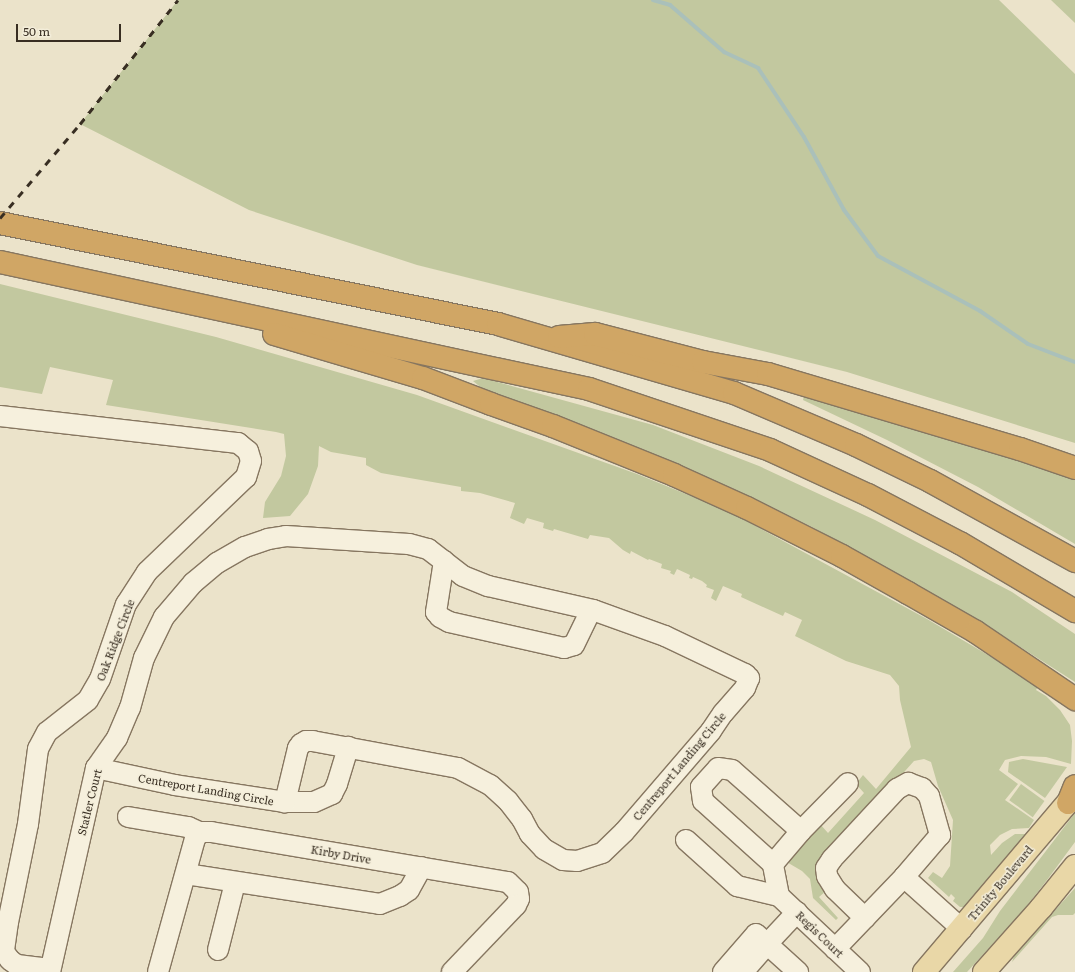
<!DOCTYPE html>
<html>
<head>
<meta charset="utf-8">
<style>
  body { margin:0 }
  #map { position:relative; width:1075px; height:972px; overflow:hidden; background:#ebe3ca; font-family:Literata,serif }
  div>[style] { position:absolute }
  .green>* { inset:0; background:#c2c89f; transform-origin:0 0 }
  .stream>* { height:4px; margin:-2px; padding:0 2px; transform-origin:2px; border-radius:2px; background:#aac0ba }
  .roads { filter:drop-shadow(1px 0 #867660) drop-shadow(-1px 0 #867660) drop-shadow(0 1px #867660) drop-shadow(0 -1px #867660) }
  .minor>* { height:20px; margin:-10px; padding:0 10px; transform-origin:10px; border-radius:10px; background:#f6f0dd }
  .major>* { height:22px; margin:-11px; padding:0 11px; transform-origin:11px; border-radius:11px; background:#e9d7a7 }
  .highway>* { height:22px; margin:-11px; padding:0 11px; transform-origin:11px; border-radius:11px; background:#d0a665 }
  .rail>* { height:3px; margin-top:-1.5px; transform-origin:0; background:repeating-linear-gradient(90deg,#382e22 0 7px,transparent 0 14px) }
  span { translate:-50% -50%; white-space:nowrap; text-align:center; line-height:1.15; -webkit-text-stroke:3px #f3edd9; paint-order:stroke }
  .street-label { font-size:11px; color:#382e22 }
  .scale { position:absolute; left:16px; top:24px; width:105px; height:18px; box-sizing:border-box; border:2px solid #382e22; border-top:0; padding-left:5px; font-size:12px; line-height:14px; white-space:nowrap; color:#382e22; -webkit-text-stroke:3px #f3edd9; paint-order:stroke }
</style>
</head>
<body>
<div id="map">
  <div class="green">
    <div style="clip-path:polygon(178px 0,999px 0,1075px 74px,1075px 443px,847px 372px,417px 265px,249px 210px,80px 124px)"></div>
    <div style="clip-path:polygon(1051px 0,1075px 0,1075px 23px)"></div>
    <div style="clip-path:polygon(0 284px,216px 337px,417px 395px,637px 474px,730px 512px,927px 619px,1039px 685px,1036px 690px,1046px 696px,1060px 710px,1070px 725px,1072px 741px,1071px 764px,1046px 757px,1021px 756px,1005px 760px,999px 770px,1018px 784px,1005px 800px,1034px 820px,1029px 828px,1012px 829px,1000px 835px,990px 845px,991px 855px,1002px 843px,1015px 834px,1028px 834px,968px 907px,960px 907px,953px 901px,955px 898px,951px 894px,949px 897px,928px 878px,933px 872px,942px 878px,950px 866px,953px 820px,938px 786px,931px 762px,924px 759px,914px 761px,827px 858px,826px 891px,819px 897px,838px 918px,836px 920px,813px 898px,810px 879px,802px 871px,785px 861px,820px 824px,828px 833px,864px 793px,856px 784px,863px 775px,876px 789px,911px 747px,900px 700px,899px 686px,890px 675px,846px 661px,795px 636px,802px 620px,800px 619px,785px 612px,783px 616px,741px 597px,742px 594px,723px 586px,716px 601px,711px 598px,714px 590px,706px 587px,707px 585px,702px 581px,693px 577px,692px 579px,689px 578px,690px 575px,677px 569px,674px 575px,670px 573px,671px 571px,661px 568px,662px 564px,649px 559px,648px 560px,631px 551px,630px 554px,623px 550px,609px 538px,590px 535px,588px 539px,554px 529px,553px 531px,543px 528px,544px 523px,527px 518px,524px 524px,510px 518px,515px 503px,480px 493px,461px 491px,461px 487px,381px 473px,366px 465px,366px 458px,331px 452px,319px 446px,318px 466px,308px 494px,290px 516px,263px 518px,265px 502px,281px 476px,286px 456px,284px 434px,276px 432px,106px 405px,113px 380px,50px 367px,42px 394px,0 387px)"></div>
    <div style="clip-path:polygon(483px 378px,653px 425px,759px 466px,875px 520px,1012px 592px,1075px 634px,1075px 682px,986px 625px,812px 527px,729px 487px,631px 445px,484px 390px,473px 381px)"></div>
    <div style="clip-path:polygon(804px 396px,812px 396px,1075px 473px,1075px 544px,978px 487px,887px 440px,803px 400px)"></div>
    <div style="clip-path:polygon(1023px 759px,1067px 767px,1045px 798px,1008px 772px,1009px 762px)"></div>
    <div style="left:1021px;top:784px;width:29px;height:20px;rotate:36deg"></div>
    <div style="clip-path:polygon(1075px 813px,1075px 842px,1047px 880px,1023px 911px,967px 972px,953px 972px,983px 938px,1000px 911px)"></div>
    <div style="clip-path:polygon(1075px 888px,1075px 913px,1073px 915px,1058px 915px,1052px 917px,1012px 962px,1014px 956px)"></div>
  </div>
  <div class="stream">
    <div style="left:653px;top:0;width:18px;rotate:16deg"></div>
    <div style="left:670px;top:5px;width:72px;rotate:41deg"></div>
    <div style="left:724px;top:52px;width:38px;rotate:25deg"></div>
    <div style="left:758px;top:68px;width:83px;rotate:56.3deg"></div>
    <div style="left:804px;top:137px;width:83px;rotate:61.3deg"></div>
    <div style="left:844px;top:210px;width:57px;rotate:53.5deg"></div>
    <div style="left:878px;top:256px;width:116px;rotate:28.3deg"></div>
    <div style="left:980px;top:311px;width:58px;rotate:34.5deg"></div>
    <div style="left:1028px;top:344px;width:50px;rotate:21deg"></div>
  </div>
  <div class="roads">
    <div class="minor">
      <div style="left:0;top:416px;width:240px;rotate:6.5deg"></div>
      <div style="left:238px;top:443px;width:13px;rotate:39deg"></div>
      <div style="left:248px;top:451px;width:10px;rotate:73deg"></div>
      <div style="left:251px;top:461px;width:17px;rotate:107deg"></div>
      <div style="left:246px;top:477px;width:137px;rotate:136.2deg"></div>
      <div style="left:147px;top:572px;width:38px;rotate:123deg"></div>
      <div style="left:126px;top:604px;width:79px;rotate:109.1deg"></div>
      <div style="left:100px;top:679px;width:24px;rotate:120deg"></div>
      <div style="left:88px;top:700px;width:52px;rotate:142deg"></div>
      <div style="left:47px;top:732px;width:19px;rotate:118deg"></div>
      <div style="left:38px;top:749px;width:76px;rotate:97.6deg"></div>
      <div style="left:28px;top:824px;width:100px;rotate:101.5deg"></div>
      <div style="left:8px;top:922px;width:30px;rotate:98deg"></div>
      <div style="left:4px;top:952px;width:10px;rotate:53deg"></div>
      <div style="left:10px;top:960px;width:9px;rotate:36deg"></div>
      <div style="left:17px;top:965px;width:33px;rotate:7deg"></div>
      <div style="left:444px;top:561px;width:52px;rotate:98.9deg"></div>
      <div style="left:436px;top:612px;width:6px;rotate:51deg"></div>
      <div style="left:440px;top:617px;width:10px;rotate:29deg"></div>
      <div style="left:449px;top:622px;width:118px;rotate:12.7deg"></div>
      <div style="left:564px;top:648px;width:10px;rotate:-17deg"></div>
      <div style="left:574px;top:645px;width:39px;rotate:-64deg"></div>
      <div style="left:285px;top:802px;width:29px"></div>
      <div style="left:314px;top:802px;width:20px;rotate:-24deg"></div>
      <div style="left:332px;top:794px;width:11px;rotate:-63deg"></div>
      <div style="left:337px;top:784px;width:39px;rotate:-73deg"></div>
      <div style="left:128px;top:817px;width:61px;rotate:9.5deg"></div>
      <div style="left:188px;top:827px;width:12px;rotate:24deg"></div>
      <div style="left:686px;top:840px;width:69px;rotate:42deg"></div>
      <div style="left:737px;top:886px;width:43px;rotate:13.4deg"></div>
      <div style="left:773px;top:864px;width:43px;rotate:-49.7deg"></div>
      <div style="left:186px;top:874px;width:196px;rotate:8.8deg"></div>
      <div style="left:380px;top:904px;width:22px;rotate:-22deg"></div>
      <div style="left:400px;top:896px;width:11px;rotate:-34deg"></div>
      <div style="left:409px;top:890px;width:26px;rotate:-61deg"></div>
      <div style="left:779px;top:896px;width:33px;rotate:-101deg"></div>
      <div style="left:773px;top:864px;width:94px;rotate:-138deg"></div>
      <div style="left:703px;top:801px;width:14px;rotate:-98deg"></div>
      <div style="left:701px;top:787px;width:25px;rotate:-48deg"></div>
      <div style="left:718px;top:768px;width:14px;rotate:8deg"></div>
      <div style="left:732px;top:770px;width:92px;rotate:41.5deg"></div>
      <div style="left:801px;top:831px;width:67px;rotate:-45.6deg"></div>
      <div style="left:779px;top:896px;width:111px;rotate:43.2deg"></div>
      <div style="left:865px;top:918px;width:42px;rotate:-136deg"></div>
      <div style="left:835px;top:889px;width:15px;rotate:-122deg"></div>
      <div style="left:827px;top:876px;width:8px;rotate:-97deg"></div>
      <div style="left:826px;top:868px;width:11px;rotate:-56deg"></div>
      <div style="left:832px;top:859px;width:96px;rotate:-47.1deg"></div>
      <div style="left:897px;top:789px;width:13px;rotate:-29deg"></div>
      <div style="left:908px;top:783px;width:15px;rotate:20deg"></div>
      <div style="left:922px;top:788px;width:11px;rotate:49deg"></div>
      <div style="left:929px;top:796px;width:41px;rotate:74.2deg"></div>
      <div style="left:940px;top:835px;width:55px;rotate:130.6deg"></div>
      <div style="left:767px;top:944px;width:42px;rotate:42.1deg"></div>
      <div style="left:835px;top:949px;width:100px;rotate:-46.2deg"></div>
      <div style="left:904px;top:877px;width:78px;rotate:41.9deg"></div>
      <div style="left:218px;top:950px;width:69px;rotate:-75.8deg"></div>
      <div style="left:50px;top:972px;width:209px;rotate:-77.3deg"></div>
      <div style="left:96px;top:768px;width:37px;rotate:-55deg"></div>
      <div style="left:117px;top:738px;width:33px;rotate:-67deg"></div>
      <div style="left:130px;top:708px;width:52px;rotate:-74.4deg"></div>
      <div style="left:144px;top:658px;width:46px;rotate:-64deg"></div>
      <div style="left:164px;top:617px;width:45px;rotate:-49.5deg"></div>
      <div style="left:193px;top:583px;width:31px;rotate:-40deg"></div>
      <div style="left:217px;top:563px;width:32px;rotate:-30deg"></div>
      <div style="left:245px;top:547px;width:24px;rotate:-19deg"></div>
      <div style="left:268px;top:539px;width:18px;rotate:-9deg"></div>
      <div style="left:286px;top:536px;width:123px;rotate:3.7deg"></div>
      <div style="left:409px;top:544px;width:20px;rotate:15deg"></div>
      <div style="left:428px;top:549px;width:44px;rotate:37.6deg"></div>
      <div style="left:463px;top:576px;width:27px;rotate:22deg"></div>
      <div style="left:488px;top:586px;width:108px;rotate:12.9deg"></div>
      <div style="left:593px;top:610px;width:77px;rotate:19.9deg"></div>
      <div style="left:665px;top:636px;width:89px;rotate:25.4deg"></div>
      <div style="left:745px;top:674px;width:6px;rotate:45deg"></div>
      <div style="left:749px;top:678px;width:11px;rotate:112deg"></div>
      <div style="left:745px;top:688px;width:33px;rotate:131deg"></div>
      <div style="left:723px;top:713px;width:22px;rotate:124deg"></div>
      <div style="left:711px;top:731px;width:133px;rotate:130.7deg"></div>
      <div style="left:624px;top:832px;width:30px;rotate:136deg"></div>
      <div style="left:602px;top:853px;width:26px;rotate:162deg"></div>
      <div style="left:577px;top:861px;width:14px;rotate:-176deg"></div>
      <div style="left:563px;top:860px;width:22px;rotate:-150deg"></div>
      <div style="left:544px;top:849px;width:21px;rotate:-133deg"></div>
      <div style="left:530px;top:834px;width:17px;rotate:-118deg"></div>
      <div style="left:522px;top:819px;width:23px;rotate:-128deg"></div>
      <div style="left:508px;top:801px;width:24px;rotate:-138deg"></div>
      <div style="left:490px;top:785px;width:36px;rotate:-152deg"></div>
      <div style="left:458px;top:768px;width:147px;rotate:-169.5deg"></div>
      <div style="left:313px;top:741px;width:7px;rotate:180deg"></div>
      <div style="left:306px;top:741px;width:6px;rotate:149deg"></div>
      <div style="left:301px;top:744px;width:5px;rotate:127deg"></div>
      <div style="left:298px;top:748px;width:56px;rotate:103.5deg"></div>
      <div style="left:285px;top:802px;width:111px;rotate:-171.2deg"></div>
      <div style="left:175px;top:785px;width:81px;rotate:-167.9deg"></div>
      <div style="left:158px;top:972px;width:138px;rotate:-74.5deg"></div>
      <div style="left:195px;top:839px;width:8px;rotate:-60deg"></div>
      <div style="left:199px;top:832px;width:12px"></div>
      <div style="left:211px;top:832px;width:301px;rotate:9.6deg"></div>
      <div style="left:508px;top:882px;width:14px;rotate:45deg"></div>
      <div style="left:518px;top:892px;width:7px;rotate:82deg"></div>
      <div style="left:519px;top:899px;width:7px;rotate:117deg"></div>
      <div style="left:516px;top:905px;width:93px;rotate:133.7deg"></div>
      <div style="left:723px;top:972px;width:50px;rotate:-49deg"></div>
      <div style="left:756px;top:934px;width:15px;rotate:42deg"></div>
      <div style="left:767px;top:944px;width:44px;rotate:-46.8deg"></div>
      <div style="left:743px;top:972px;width:37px;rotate:-49deg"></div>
    </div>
    <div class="major">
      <div style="left:924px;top:972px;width:233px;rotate:-49.7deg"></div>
      <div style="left:984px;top:972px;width:86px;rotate:-48.3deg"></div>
      <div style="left:1041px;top:908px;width:54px;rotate:-51deg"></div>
    </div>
    <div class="highway">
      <div style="left:0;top:223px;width:508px;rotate:11.46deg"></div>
      <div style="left:498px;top:324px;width:246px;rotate:16.3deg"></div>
      <div style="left:734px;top:393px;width:133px;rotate:23.1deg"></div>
      <div style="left:856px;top:445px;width:82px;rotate:25.9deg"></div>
      <div style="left:930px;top:481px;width:166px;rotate:28.9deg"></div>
      <div style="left:0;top:262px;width:603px;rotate:12.17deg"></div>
      <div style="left:589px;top:389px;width:191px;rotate:18.6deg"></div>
      <div style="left:770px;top:450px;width:108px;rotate:24.7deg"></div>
      <div style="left:868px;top:495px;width:104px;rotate:27.6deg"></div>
      <div style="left:960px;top:543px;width:134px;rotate:30.6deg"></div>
      <div style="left:274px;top:334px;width:155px;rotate:16.5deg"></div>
      <div style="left:423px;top:378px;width:73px;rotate:20.9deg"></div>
      <div style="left:491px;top:404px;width:66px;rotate:19.5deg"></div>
      <div style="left:553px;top:426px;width:131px;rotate:22deg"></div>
      <div style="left:674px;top:475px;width:80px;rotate:24.3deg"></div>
      <div style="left:747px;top:508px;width:106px;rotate:26.8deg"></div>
      <div style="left:842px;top:556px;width:76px;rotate:29.3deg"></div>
      <div style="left:908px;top:593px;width:78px;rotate:29.8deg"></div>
      <div style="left:976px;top:632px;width:120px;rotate:34.1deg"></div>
      <div style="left:559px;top:337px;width:36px;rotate:-5deg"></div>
      <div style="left:595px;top:334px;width:112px;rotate:14.5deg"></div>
      <div style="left:703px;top:362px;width:66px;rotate:10.5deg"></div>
      <div style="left:768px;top:374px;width:263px;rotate:16.6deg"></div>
      <div style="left:1020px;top:449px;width:58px;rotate:19.1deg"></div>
      <div style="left:1068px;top:803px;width:18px;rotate:-68deg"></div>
    </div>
  </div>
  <div class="rail">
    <div style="left:0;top:218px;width:123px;rotate:-49.6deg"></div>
    <div style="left:80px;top:124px;width:158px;rotate:-51.7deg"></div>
  </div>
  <div class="street-label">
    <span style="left:115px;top:640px;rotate:-69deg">Oak Ridge Circle</span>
    <span style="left:679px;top:766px;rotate:-50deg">Centreport Landing Circle</span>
    <span style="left:206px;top:789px;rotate:10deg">Centreport Landing Circle</span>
    <span style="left:89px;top:802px;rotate:-76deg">Statler Court</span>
    <span style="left:341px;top:854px;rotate:10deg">Kirby Drive</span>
    <span style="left:1000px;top:883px;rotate:-50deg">Trinity Boulevard</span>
    <span style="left:820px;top:934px;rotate:44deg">Regis Court</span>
  </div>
  <div class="scale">50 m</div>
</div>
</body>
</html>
